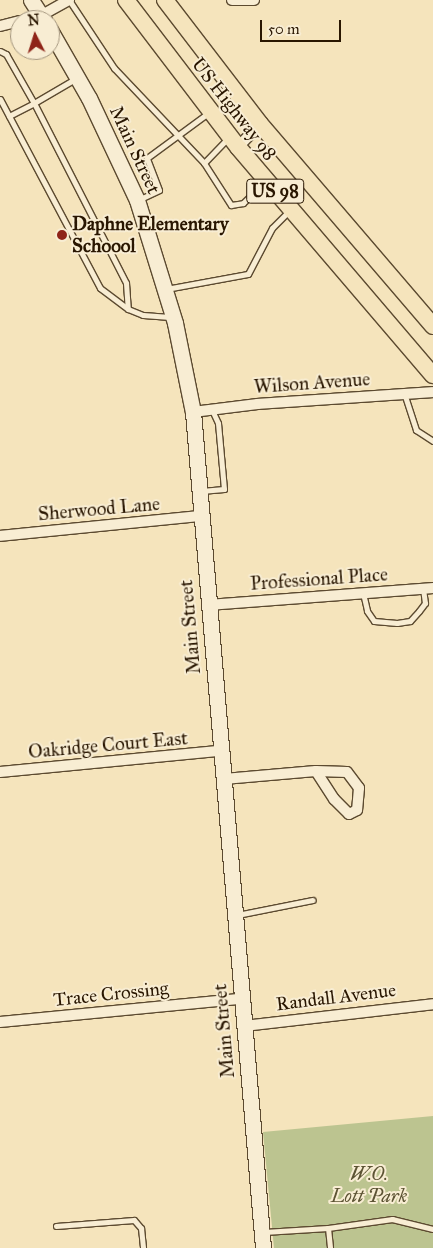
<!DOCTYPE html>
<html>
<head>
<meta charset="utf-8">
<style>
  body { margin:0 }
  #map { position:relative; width:433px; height:1248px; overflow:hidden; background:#f5e4bc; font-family:"IM FELL Great Primer",serif }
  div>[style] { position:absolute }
  .green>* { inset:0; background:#bcc490 }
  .roads { filter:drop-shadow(1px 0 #5c4a30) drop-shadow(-1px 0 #5c4a30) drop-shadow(0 1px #5c4a30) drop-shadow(0 -1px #5c4a30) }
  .lane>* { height:5px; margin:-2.5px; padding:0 2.5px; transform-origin:2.5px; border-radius:2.5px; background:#f8edd3 }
  .street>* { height:10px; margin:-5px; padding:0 5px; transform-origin:5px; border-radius:5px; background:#f8edd3 }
  .secondary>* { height:15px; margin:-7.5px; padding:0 7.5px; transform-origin:7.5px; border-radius:7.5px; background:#f8edd3 }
  .primary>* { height:16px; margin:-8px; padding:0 8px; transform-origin:8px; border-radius:8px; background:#f5e4bc }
  .dots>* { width:14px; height:14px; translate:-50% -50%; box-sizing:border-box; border:2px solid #f8edd3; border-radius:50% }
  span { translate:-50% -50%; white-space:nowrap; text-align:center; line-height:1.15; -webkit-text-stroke:4px #f8edd3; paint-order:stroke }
  .shield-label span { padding:1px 4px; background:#f8edd3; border:1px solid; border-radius:4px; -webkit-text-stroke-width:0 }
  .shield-label { font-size:18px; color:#291601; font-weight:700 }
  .street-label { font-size:19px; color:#291601 }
  .poi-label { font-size:19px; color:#291601; font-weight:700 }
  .left { translate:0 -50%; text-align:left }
  .park-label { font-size:19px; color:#5c5333; font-style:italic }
  .north { position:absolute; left:10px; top:10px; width:50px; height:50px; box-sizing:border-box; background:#f8edd3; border:1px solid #a5977f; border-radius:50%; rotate:355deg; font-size:14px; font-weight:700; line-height:20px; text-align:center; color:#291601 }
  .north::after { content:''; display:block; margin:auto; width:18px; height:22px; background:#8f2418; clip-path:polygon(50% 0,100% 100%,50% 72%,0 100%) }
  .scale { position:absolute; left:260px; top:20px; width:81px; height:22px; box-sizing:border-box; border:2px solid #291601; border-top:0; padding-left:6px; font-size:15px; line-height:18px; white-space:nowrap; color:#291601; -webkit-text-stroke:4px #f8edd3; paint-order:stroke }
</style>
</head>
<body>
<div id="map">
  <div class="green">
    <div style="clip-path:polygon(433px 1116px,433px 1248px,274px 1248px,263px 1132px)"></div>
  </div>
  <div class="roads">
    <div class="lane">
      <div style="left:69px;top:0;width:82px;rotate:56.5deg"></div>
      <div style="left:114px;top:68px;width:131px;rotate:46.5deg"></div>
      <div style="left:204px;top:163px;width:36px;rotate:-46deg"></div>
      <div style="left:0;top:51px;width:7px;rotate:27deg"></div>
      <div style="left:6px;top:54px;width:56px;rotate:60.3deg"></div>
      <div style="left:34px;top:103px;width:48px;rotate:-30.3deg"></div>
      <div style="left:0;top:99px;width:214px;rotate:62.1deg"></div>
      <div style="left:100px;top:288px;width:35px;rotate:37deg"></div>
      <div style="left:128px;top:309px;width:16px;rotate:22deg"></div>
      <div style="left:143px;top:315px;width:27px;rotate:4deg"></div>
      <div style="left:9px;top:116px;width:28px;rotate:-27deg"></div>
      <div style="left:34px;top:103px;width:202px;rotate:62.9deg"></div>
      <div style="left:126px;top:283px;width:26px;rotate:86deg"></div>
      <div style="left:204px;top:163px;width:50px;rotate:57.3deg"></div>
      <div style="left:231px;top:205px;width:12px;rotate:-9deg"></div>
      <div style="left:243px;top:203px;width:30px;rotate:-44deg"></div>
      <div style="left:138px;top:200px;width:23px;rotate:-25deg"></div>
      <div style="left:159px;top:190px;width:34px;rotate:-111deg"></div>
      <div style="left:147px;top:158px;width:76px;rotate:-36.4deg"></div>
      <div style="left:166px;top:289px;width:83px;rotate:-10.4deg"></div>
      <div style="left:248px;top:274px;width:52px;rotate:-62.4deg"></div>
      <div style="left:272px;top:228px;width:25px;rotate:-45deg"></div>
      <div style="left:404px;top:393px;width:39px;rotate:72deg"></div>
      <div style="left:416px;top:430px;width:20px;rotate:33deg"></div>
      <div style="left:201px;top:491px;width:23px;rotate:-5deg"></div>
      <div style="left:224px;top:489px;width:66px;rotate:-95.2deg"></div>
      <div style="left:218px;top:423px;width:14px;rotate:-115deg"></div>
      <div style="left:363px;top:593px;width:18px;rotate:77deg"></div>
      <div style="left:367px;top:611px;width:12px;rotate:55deg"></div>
      <div style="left:374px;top:621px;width:23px;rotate:5deg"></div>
      <div style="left:397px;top:623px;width:13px;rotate:-9deg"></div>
      <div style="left:410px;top:621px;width:13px;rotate:-48deg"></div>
      <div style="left:419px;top:611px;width:10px;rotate:-53deg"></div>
      <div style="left:425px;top:603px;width:14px;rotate:-98deg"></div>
      <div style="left:237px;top:915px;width:77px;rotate:-11.2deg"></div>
      <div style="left:56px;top:1226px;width:78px;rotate:-4.4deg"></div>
      <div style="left:134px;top:1220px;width:11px;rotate:49deg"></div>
      <div style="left:141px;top:1228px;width:20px;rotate:84deg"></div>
      <div style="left:328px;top:1228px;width:65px;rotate:-8deg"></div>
      <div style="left:392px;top:1219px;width:42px;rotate:13.7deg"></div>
      <div style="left:264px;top:1232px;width:64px;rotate:-3.6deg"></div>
      <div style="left:328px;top:1228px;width:20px;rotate:84deg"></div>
    </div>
    <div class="street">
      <div style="left:232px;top:0;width:22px"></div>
      <div style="left:25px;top:20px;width:18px;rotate:-16deg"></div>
      <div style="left:42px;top:15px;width:31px;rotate:-29deg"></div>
      <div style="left:0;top:26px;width:21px;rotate:-14deg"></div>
      <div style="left:238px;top:147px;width:32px;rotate:-46deg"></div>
      <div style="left:193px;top:412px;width:65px;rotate:-7deg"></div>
      <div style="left:258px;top:404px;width:175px;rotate:-3.9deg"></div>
      <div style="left:0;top:536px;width:203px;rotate:-5.7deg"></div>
      <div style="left:208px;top:605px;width:226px;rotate:-4.3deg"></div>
      <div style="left:316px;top:771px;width:31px;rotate:2deg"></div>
      <div style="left:347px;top:772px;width:20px;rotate:53deg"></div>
      <div style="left:359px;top:788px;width:22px;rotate:95deg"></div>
      <div style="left:357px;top:810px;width:9px;rotate:153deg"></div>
      <div style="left:349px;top:814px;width:21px;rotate:-135deg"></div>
      <div style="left:334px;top:799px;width:33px;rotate:-123deg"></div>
      <div style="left:0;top:772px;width:221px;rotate:-5.5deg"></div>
      <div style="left:224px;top:779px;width:92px;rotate:-5deg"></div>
      <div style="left:0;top:1022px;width:242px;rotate:-5.5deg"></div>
      <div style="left:244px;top:1026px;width:190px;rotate:-6.6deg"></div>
    </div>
    <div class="secondary">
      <div style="left:31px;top:0;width:24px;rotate:57deg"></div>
      <div style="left:50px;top:30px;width:78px;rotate:60.2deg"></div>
      <div style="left:89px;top:98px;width:113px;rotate:64.8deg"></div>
      <div style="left:137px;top:200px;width:129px;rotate:72.8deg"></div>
      <div style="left:175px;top:323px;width:91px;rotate:78.6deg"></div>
      <div style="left:193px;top:412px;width:839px;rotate:85.21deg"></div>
    </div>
    <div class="primary">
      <div style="left:126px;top:0;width:185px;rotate:52.7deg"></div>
      <div style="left:238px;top:147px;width:300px;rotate:49.5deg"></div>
      <div style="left:165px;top:0;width:156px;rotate:52.5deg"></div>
      <div style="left:260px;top:124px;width:266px;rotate:49.4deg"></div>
    </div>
  </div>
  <div class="dots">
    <div style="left:62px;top:235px;background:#8f2418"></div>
  </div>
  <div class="shield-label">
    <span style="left:275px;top:191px">US 98</span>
  </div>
  <div class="street-label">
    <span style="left:234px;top:109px;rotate:52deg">US Highway 98</span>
    <span style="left:135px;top:150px;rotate:65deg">Main Street</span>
    <span style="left:312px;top:383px;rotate:-4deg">Wilson Avenue</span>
    <span style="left:99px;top:509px;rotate:-5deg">Sherwood Lane</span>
    <span style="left:319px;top:579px;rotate:-4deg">Professional Place</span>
    <span style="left:190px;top:627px;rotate:-95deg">Main Street</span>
    <span style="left:108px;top:745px;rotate:-5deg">Oakridge Court East</span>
    <span style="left:111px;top:994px;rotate:-6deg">Trace Crossing</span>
    <span style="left:336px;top:997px;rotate:-7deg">Randall Avenue</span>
    <span style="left:224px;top:1031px;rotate:-95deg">Main Street</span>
  </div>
  <div class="poi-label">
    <span class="left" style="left:72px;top:235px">Daphne Elementary<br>Schoool</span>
  </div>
  <div class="park-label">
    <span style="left:369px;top:1185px">W.O.<br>Lott Park</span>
  </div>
  <div class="north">N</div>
  <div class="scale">50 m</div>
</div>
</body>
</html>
